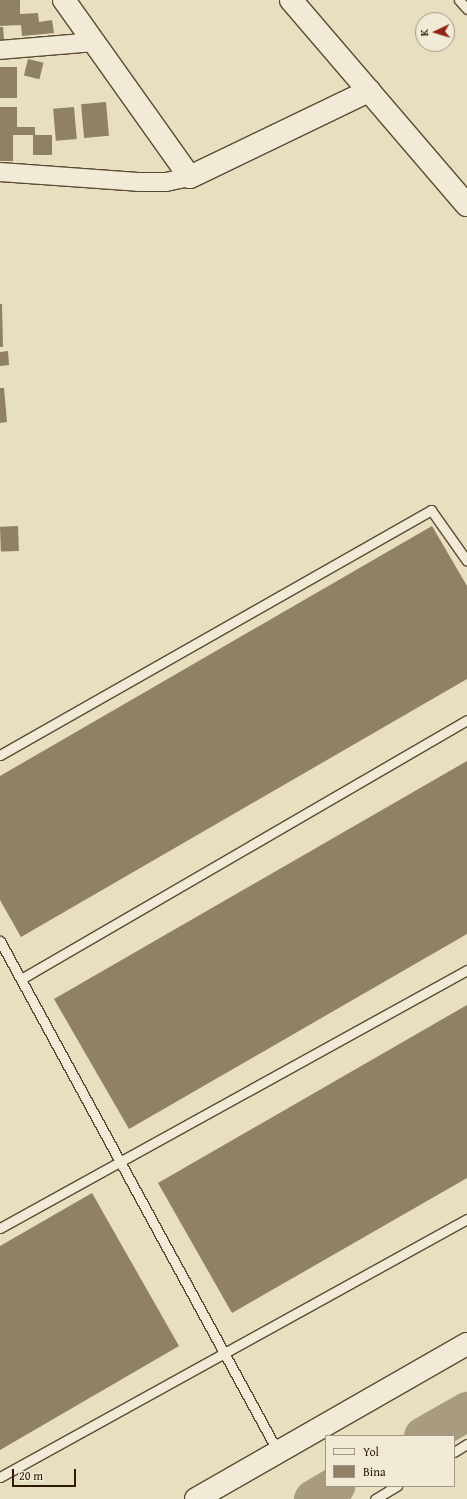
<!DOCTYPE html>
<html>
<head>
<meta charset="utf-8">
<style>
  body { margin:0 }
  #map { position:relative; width:467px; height:1499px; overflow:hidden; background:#e8dec0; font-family:"Gentium Book Plus",serif }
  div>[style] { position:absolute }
  .river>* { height:39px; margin:-19.5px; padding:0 19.5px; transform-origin:19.5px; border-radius:19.5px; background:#a99b80 }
  .building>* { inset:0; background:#8f8066; transform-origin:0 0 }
  .roads { filter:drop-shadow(1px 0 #5c4b33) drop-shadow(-1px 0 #5c4b33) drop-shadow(0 1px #5c4b33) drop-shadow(0 -1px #5c4b33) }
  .service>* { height:9px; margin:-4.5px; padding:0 4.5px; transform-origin:4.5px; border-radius:4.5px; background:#f0ead6 }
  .minor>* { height:18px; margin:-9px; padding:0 9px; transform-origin:9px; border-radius:9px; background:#f0ead6 }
  .tertiary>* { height:22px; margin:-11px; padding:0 11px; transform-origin:11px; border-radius:11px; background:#f0ead6 }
  .secondary>* { height:22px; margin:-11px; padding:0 11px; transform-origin:11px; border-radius:11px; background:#f0ead6 }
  span { translate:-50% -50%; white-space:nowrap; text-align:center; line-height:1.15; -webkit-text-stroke:3.5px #f0ead6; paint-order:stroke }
  .legend { position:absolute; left:325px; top:1435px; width:130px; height:52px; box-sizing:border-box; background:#f0ead6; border:1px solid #a29782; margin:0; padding:5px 7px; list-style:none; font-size:12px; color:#2e1a04 }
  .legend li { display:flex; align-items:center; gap:8px; height:20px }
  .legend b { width:20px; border:1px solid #a29782 }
  .north { position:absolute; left:415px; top:12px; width:40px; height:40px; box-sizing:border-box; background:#f0ead6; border:1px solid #a29782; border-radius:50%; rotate:266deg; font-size:11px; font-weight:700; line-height:16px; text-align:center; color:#2e1a04 }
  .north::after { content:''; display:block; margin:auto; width:14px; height:18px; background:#8f2418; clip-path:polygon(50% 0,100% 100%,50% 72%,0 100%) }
  .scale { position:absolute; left:12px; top:1469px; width:64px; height:18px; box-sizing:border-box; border:2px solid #2e1a04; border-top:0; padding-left:5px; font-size:12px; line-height:14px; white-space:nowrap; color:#2e1a04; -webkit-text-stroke:3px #f0ead6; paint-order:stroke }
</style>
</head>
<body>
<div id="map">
  <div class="river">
    <div style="left:423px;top:1436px;width:51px;rotate:-29.6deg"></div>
    <div style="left:313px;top:1499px;width:26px;rotate:-31deg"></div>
  </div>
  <div class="building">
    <div style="clip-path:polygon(0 0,20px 0,20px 14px,38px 13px,39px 22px,52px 20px,54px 33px,22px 36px,21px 25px,0 26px)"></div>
    <div style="clip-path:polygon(0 27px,3px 27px,4px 39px,0 40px)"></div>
    <div style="left:28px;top:59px;width:16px;height:17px;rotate:14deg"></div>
    <div style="left:0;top:67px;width:17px;height:31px"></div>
    <div style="left:106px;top:102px;width:34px;height:25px;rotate:85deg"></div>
    <div style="clip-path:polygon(0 107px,17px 107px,17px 127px,35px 127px,35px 135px,52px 135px,52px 155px,33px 155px,33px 135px,13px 135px,13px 161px,0 161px)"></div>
    <div style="left:74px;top:107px;width:32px;height:21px;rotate:85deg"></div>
    <div style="clip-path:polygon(0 304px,2px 304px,3px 347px,0 347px)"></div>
    <div style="clip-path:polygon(8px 351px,9px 365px,0 366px,0 352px)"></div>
    <div style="clip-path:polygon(0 388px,4px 388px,7px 422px,0 423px)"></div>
    <div style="left:18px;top:526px;width:25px;height:18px;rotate:88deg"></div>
    <div style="clip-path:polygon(432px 526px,467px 586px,467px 679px,21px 937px,0 900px,0 776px)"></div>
    <div style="clip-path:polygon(467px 761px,467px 934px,129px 1129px,54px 999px)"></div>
    <div style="clip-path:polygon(467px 1005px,467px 1178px,232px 1313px,158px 1183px)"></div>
    <div style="clip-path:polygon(92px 1193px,179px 1346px,0 1450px,0 1246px)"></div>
  </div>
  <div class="roads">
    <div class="service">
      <div style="left:459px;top:0;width:12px;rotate:48deg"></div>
      <div style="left:0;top:755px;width:496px;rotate:-29.6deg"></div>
      <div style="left:431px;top:510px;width:62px;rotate:54.8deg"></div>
      <div style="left:0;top:941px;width:582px;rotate:61.45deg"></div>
      <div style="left:21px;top:979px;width:516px;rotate:-30.14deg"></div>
      <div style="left:0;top:1228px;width:534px;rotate:-28.92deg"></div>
      <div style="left:454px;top:1452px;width:15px;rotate:-32deg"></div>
      <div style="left:0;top:1477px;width:534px;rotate:-28.92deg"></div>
      <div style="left:375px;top:1499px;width:26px;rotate:-31deg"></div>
    </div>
    <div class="minor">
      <div style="left:0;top:50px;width:95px;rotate:-4.8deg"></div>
      <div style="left:0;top:172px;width:138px;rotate:4.1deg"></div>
      <div style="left:138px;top:182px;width:28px"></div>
      <div style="left:166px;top:182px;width:25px;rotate:-12deg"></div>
    </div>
    <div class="tertiary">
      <div style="left:64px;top:0;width:217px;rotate:54.6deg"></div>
      <div style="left:190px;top:177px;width:199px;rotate:-25.7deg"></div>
    </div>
    <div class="secondary">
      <div style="left:291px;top:0;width:270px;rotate:49.4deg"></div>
      <div style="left:196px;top:1499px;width:312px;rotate:-29.8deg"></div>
    </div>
  </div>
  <ul class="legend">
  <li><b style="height:5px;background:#f0ead6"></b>Yol</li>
  <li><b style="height:11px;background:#8f8066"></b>Bina</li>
  </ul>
  <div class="north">K</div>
  <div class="scale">20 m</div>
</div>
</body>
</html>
